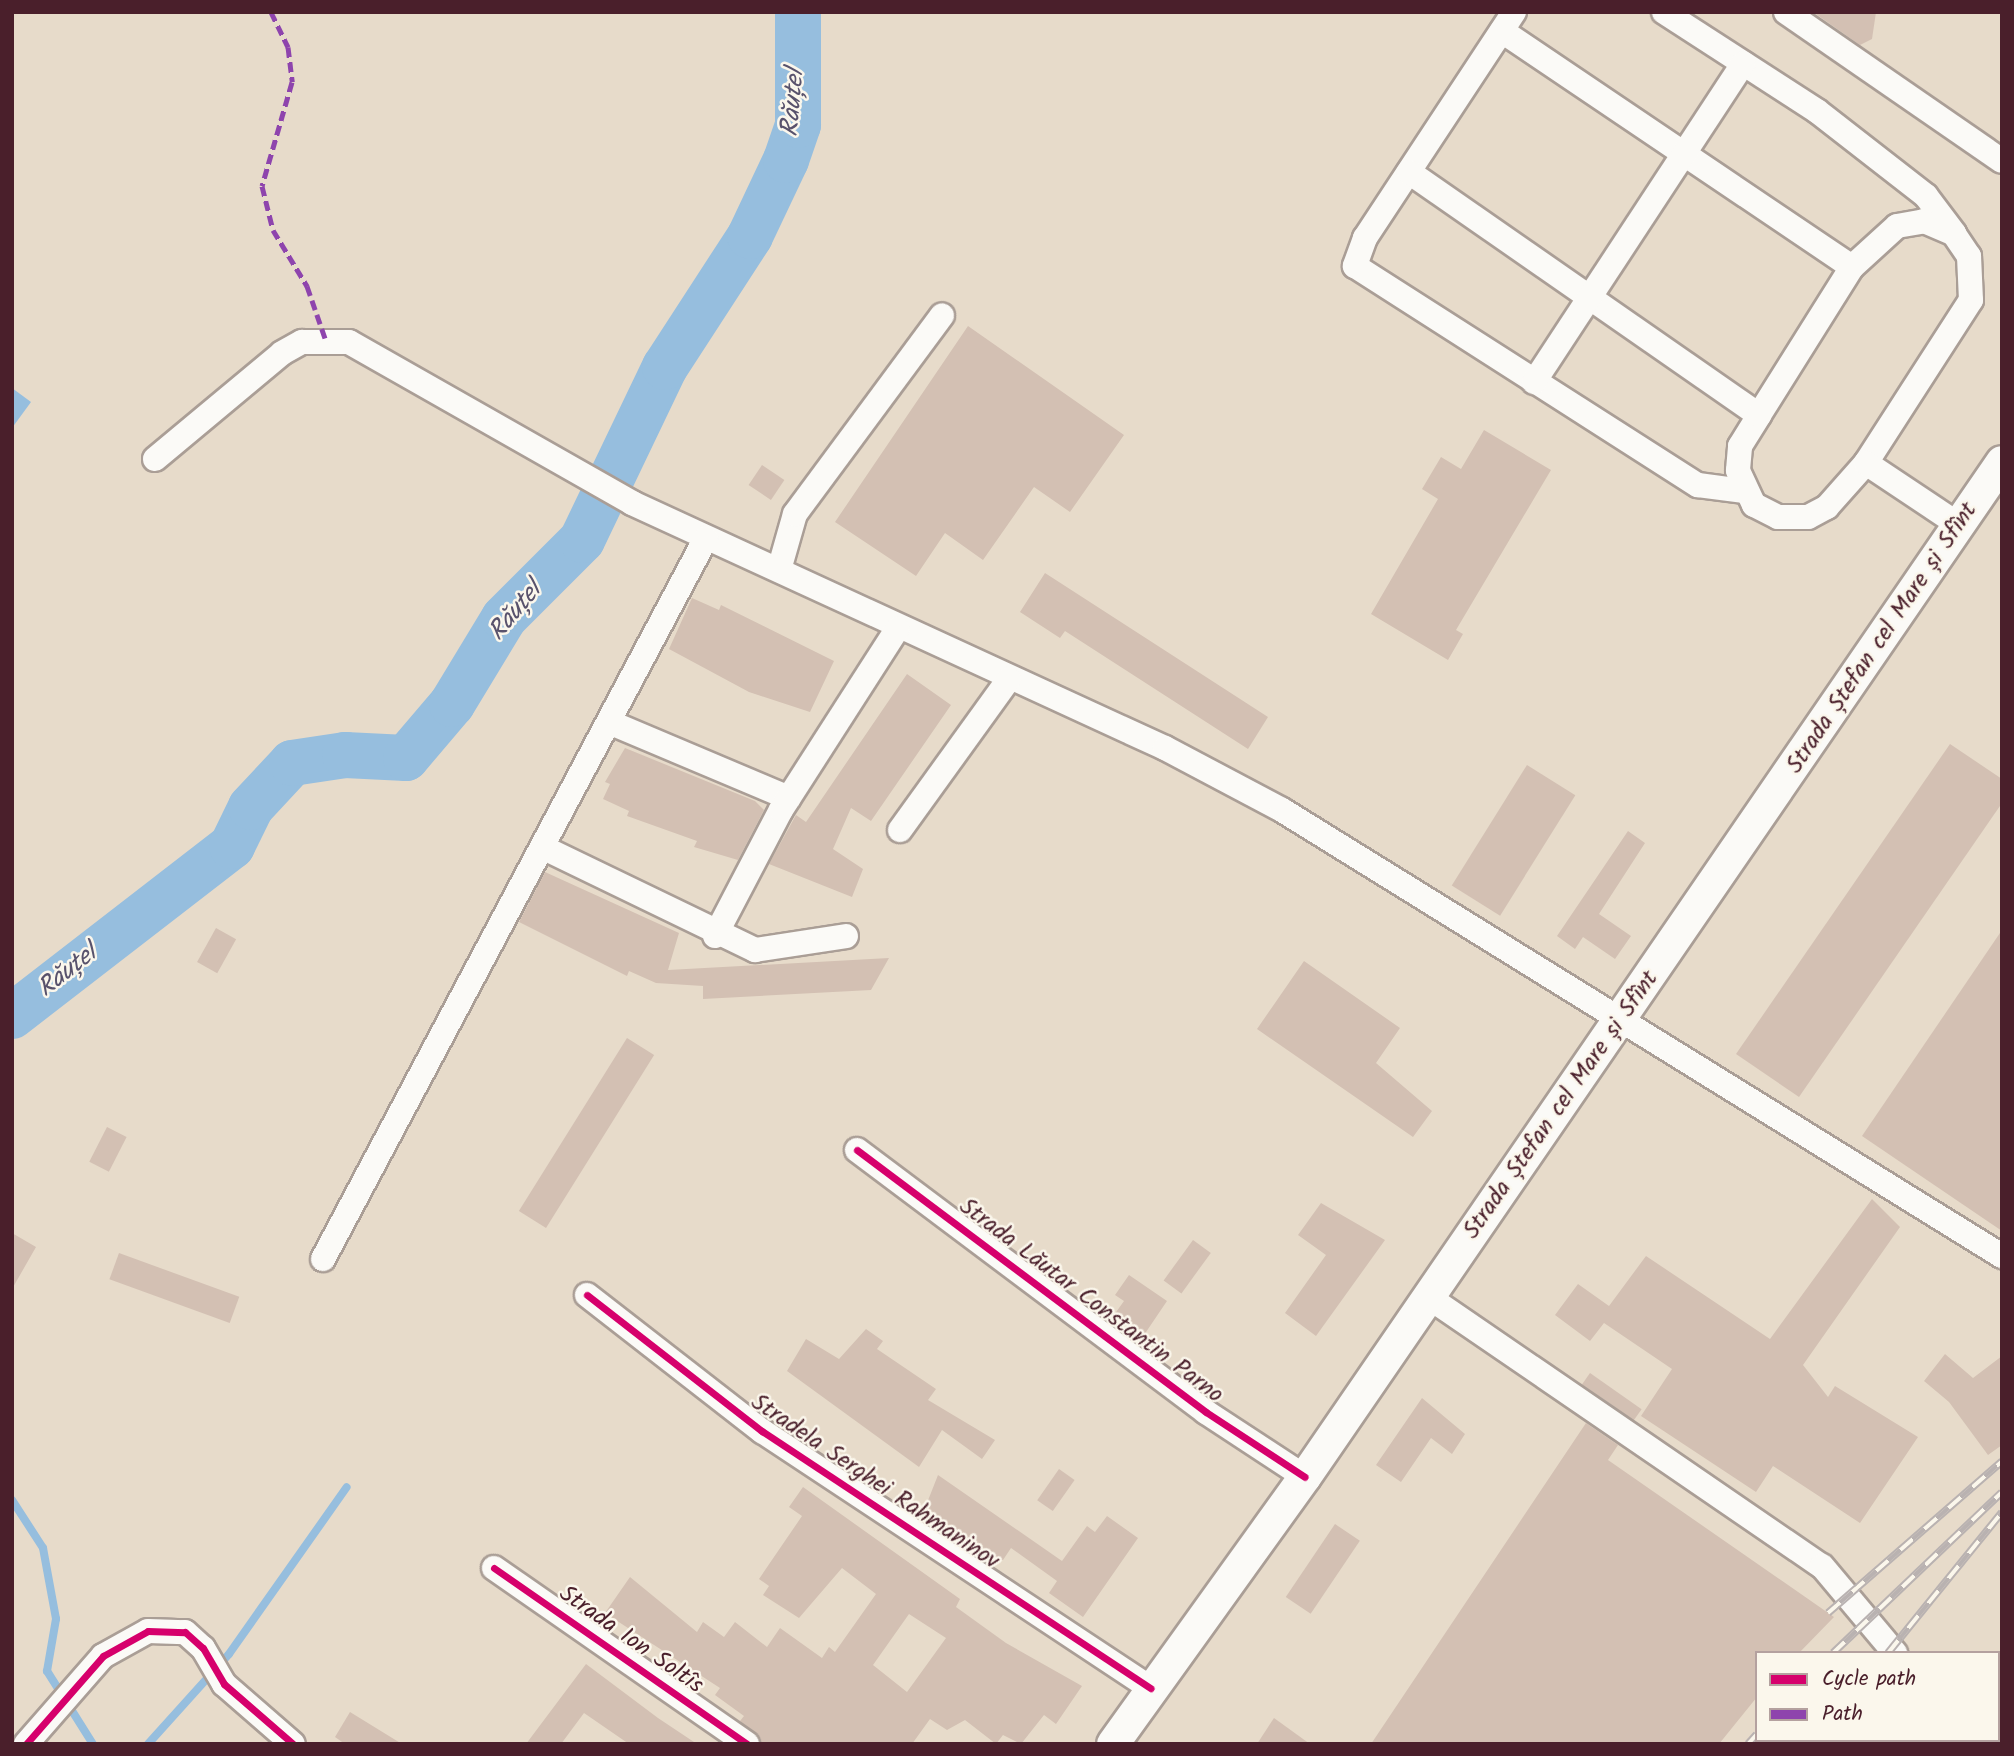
<!DOCTYPE html>
<html>
<head>
<meta charset="utf-8">
<style>
  body { margin:0 }
  #map { position:relative; width:2014px; height:1756px; overflow:hidden; background:#e7dbca; font-family:Kalam,sans-serif }
  div>[style] { position:absolute }
  .water>* { inset:0; background:#96bede }
  .stream>* { height:8px; margin:-4px; padding:0 4px; transform-origin:4px; border-radius:4px; background:#96bede }
  .river>* { height:46px; margin:-23px; padding:0 23px; transform-origin:23px; border-radius:23px; background:#96bede }
  .building>* { inset:0; background:#d3c0b3; transform-origin:0 0 }
  .roads { filter:drop-shadow(2px 0 #aa9e96) drop-shadow(-2px 0 #aa9e96) drop-shadow(0 2px #aa9e96) drop-shadow(0 -2px #aa9e96) }
  .minor>* { height:24px; margin:-12px; padding:0 12px; transform-origin:12px; border-radius:12px; background:#fbfaf7 }
  .major>* { height:32px; margin:-16px; padding:0 16px; transform-origin:16px; border-radius:16px; background:#fbfaf7 }
  .rail>* { height:8px; margin-top:-4px; transform-origin:0; background:repeating-linear-gradient(90deg,#fbf7ec 0 16px,#b9b2b1 0 32px); box-sizing:border-box; border-block:2px solid #b9b2b1 }
  .quiet>* { height:5px; margin-top:-2.5px; transform-origin:0; background:repeating-linear-gradient(90deg,#8e44ad 0 10px,transparent 0 15px) }
  .cycleway>* { height:7px; margin:-3.5px; padding:0 3.5px; transform-origin:3.5px; border-radius:3.5px; background:#d6006c }
  span { translate:-50% -50%; white-space:nowrap; text-align:center; line-height:1.15; -webkit-text-stroke:5px #fbf7ec; paint-order:stroke }
  .street-label { font-size:24px; color:#4a1f2b }
  .water-label { font-size:26px; color:#58526c; font-style:italic }
  .frame { position:absolute; inset:0; border:14px solid #4a1f2b; pointer-events:none }
  .legend { position:absolute; left:1755px; top:1651px; width:245px; height:91px; box-sizing:border-box; background:#fbf7ec; border:2px solid #b4a19f; margin:0; padding:9px 12px; list-style:none; font-size:21px; color:#4a1f2b }
  .legend li { display:flex; align-items:center; gap:14px; height:35px }
  .legend b { width:35px; border:2px solid #b4a19f }
</style>
</head>
<body>
<div id="map">
  <div class="water">
    <div style="clip-path:polygon(12px 388px,31px 402px,12px 428px)"></div>
  </div>
  <div class="stream">
    <div style="left:12px;top:1500px;width:57px;rotate:57.1deg"></div>
    <div style="left:43px;top:1548px;width:72px;rotate:79.6deg"></div>
    <div style="left:56px;top:1619px;width:53px;rotate:99.8deg"></div>
    <div style="left:47px;top:1671px;width:86px;rotate:57.8deg"></div>
    <div style="left:148px;top:1744px;width:121px;rotate:-48deg"></div>
    <div style="left:229px;top:1654px;width:204px;rotate:-54.8deg"></div>
  </div>
  <div class="river">
    <div style="left:12px;top:1016px;width:278px;rotate:-37.7deg"></div>
    <div style="left:232px;top:846px;width:43px;rotate:-64deg"></div>
    <div style="left:251px;top:807px;width:60px;rotate:-47deg"></div>
    <div style="left:292px;top:763px;width:54px;rotate:-8.6deg"></div>
    <div style="left:345px;top:755px;width:61px;rotate:2.8deg"></div>
    <div style="left:406px;top:758px;width:71px;rotate:-49.6deg"></div>
    <div style="left:452px;top:704px;width:100px;rotate:-58.8deg"></div>
    <div style="left:504px;top:618px;width:110px;rotate:-45deg"></div>
    <div style="left:582px;top:540px;width:192px;rotate:-64.4deg"></div>
    <div style="left:665px;top:367px;width:156px;rotate:-57deg"></div>
    <div style="left:750px;top:236px;width:84px;rotate:-64.7deg"></div>
    <div style="left:786px;top:160px;width:37px;rotate:-71deg"></div>
    <div style="left:798px;top:125px;width:113px;rotate:-90deg"></div>
  </div>
  <div class="building">
    <div style="clip-path:polygon(1876px 12px,1872px 39px,1860px 45px,1813px 12px)"></div>
    <div style="clip-path:polygon(968px 326px,1124px 435px,1070px 512px,1034px 487px,983px 560px,945px 533px,916px 576px,835px 522px)"></div>
    <div style="clip-path:polygon(1484px 430px,1551px 470px,1456px 630px,1463px 634px,1448px 660px,1371px 614px,1438px 499px,1422px 489px,1441px 457px,1461px 469px)"></div>
    <div style="left:762px;top:465px;width:27px;height:24px;rotate:34deg"></div>
    <div style="clip-path:polygon(1045px 573px,1268px 717px,1248px 749px,1065px 631px,1060px 638px,1020px 612px)"></div>
    <div style="clip-path:polygon(692px 598px,719px 610px,721px 605px,834px 661px,810px 712px,749px 692px,669px 649px)"></div>
    <div style="clip-path:polygon(907px 674px,951px 705px,871px 821px,851px 808px,833px 849px,863px 869px,852px 897px,769px 864px,796px 815px,806px 822px)"></div>
    <div style="clip-path:polygon(1950px 744px,2002px 779px,2002px 803px,1799px 1097px,1736px 1054px)"></div>
    <div style="clip-path:polygon(625px 748px,755px 801px,764px 810px,738px 860px,694px 847px,697px 841px,627px 816px,629px 811px,603px 799px,610px 784px,605px 782px)"></div>
    <div style="left:1527px;top:765px;width:57px;height:142px;rotate:32deg"></div>
    <div style="clip-path:polygon(1628px 831px,1645px 843px,1599px 914px,1631px 936px,1615px 959px,1583px 937px,1575px 949px,1557px 936px)"></div>
    <div style="clip-path:polygon(545px 872px,679px 933px,668px 970px,889px 958px,871px 990px,703px 999px,703px 986px,656px 983px,629px 971px,627px 976px,519px 922px)"></div>
    <div style="left:216px;top:928px;width:23px;height:39px;rotate:29deg"></div>
    <div style="clip-path:polygon(2002px 930px,2002px 1231px,1862px 1136px)"></div>
    <div style="clip-path:polygon(1304px 961px,1400px 1028px,1376px 1063px,1432px 1111px,1413px 1137px,1257px 1029px)"></div>
    <div style="left:627px;top:1038px;width:32px;height:204px;rotate:32deg"></div>
    <div style="left:107px;top:1127px;width:22px;height:39px;rotate:27deg"></div>
    <div style="clip-path:polygon(1872px 1199px,1900px 1227px,1803px 1365px,1828px 1397px,1835px 1386px,1918px 1437px,1860px 1523px,1773px 1466px,1756px 1492px,1641px 1416px,1672px 1369px,1604px 1323px,1590px 1341px,1555px 1315px,1578px 1284px,1609px 1306px,1646px 1256px,1770px 1339px)"></div>
    <div style="clip-path:polygon(1321px 1203px,1385px 1240px,1316px 1336px,1285px 1313px,1326px 1255px,1298px 1235px)"></div>
    <div style="clip-path:polygon(12px 1233px,36px 1247px,12px 1289px)"></div>
    <div style="left:1193px;top:1240px;width:22px;height:50px;rotate:36deg"></div>
    <div style="left:119px;top:1253px;width:128px;height:28px;rotate:20deg"></div>
    <div style="clip-path:polygon(1129px 1275px,1167px 1301px,1144px 1335px,1114px 1315px,1124px 1301px,1115px 1295px)"></div>
    <div style="clip-path:polygon(866px 1329px,883px 1341px,877px 1349px,936px 1389px,928px 1400px,995px 1440px,982px 1459px,942px 1430px,919px 1467px,787px 1371px,806px 1339px,839px 1359px)"></div>
    <div style="clip-path:polygon(1945px 1354px,1973px 1378px,2002px 1356px,2002px 1445px,1988px 1455px,1949px 1402px,1924px 1381px)"></div>
    <div style="left:1590px;top:1373px;width:63px;height:14px;rotate:35deg"></div>
    <div style="clip-path:polygon(1422px 1398px,1465px 1434px,1452px 1454px,1431px 1438px,1401px 1482px,1376px 1465px)"></div>
    <div style="clip-path:polygon(1586px 1423px,1618px 1445px,1608px 1460px,1834px 1617px,1799px 1653px,1757px 1653px,1757px 1697px,1719px 1744px,1371px 1744px)"></div>
    <div style="left:1059px;top:1469px;width:19px;height:38px;rotate:35deg"></div>
    <div style="clip-path:polygon(938px 1475px,1062px 1561px,1087px 1526px,1095px 1532px,1107px 1516px,1138px 1538px,1083px 1617px,1049px 1593px,1057px 1581px,1011px 1548px,1003px 1560px,994px 1559px,925px 1508px)"></div>
    <div style="clip-path:polygon(evenodd,803px 1487px,960px 1599px,956px 1607px,1006px 1643px,1082px 1686px,1056px 1724px,1044px 1715px,1021px 1744px,1003px 1735px,996px 1744px,965px 1720px,947px 1730px,930px 1719px,912px 1744px,762px 1744px,740px 1721px,744px 1716px,715px 1695px,720px 1688px,605px 1613px,630px 1577px,697px 1632px,703px 1622px,724px 1637px,735px 1622px,767px 1647px,780px 1628px,822px 1658px,829px 1647px,835px 1652px,876px 1594px,842px 1568px,799px 1618px,763px 1595px,769px 1586px,759px 1579px,802px 1516px,789px 1507px,803px 1487px,909px 1614px,946px 1638px,907px 1692px,873px 1665px,909px 1614px)"></div>
    <div style="left:1335px;top:1524px;width:30px;height:88px;rotate:34deg"></div>
    <div style="clip-path:polygon(586px 1664px,658px 1718px,697px 1744px,629px 1744px,584px 1713px,561px 1744px,526px 1744px)"></div>
    <div style="clip-path:polygon(350px 1712px,402px 1744px,345px 1744px,335px 1737px)"></div>
    <div style="clip-path:polygon(1274px 1718px,1310px 1744px,1257px 1744px)"></div>
  </div>
  <div class="roads">
    <div class="minor">
      <div style="left:1514px;top:12px;width:271px;rotate:123.4deg"></div>
      <div style="left:1365px;top:238px;width:30px;rotate:110deg"></div>
      <div style="left:1355px;top:266px;width:407px;rotate:32.6deg"></div>
      <div style="left:1698px;top:485px;width:45px;rotate:7.6deg"></div>
      <div style="left:1664px;top:12px;width:182px;rotate:32.9deg"></div>
      <div style="left:1817px;top:111px;width:138px;rotate:37.9deg"></div>
      <div style="left:1926px;top:196px;width:46px;rotate:52.9deg"></div>
      <div style="left:1786px;top:12px;width:262px;rotate:34.6deg"></div>
      <div style="left:1502px;top:31px;width:422px;rotate:34deg"></div>
      <div style="left:1409px;top:172px;width:426px;rotate:34.8deg"></div>
      <div style="left:1924px;top:221px;width:33px;rotate:23deg"></div>
      <div style="left:1954px;top:234px;width:27px;rotate:56deg"></div>
      <div style="left:1969px;top:256px;width:44px;rotate:87.4deg"></div>
      <div style="left:1971px;top:300px;width:194px;rotate:122.8deg"></div>
      <div style="left:1866px;top:463px;width:59px;rotate:131.6deg"></div>
      <div style="left:1827px;top:507px;width:21px;rotate:152deg"></div>
      <div style="left:1808px;top:517px;width:30px;rotate:180deg"></div>
      <div style="left:1778px;top:517px;width:27px;rotate:-153deg"></div>
      <div style="left:1754px;top:505px;width:38px;rotate:-115deg"></div>
      <div style="left:1738px;top:470px;width:24px;rotate:-85deg"></div>
      <div style="left:1740px;top:446px;width:36px;rotate:-58deg"></div>
      <div style="left:1759px;top:415px;width:175px;rotate:-57.9deg"></div>
      <div style="left:1852px;top:267px;width:61px;rotate:-42.3deg"></div>
      <div style="left:1897px;top:226px;width:27px;rotate:-10deg"></div>
      <div style="left:1534px;top:382px;width:381px;rotate:-56.7deg"></div>
      <div style="left:155px;top:459px;width:165px;rotate:-39.8deg"></div>
      <div style="left:282px;top:353px;width:23px;rotate:-29deg"></div>
      <div style="left:302px;top:342px;width:47px"></div>
      <div style="left:349px;top:342px;width:326px;rotate:29.6deg"></div>
      <div style="left:632px;top:503px;width:587px;rotate:24.69deg"></div>
      <div style="left:1165px;top:748px;width:132px;rotate:27.9deg"></div>
      <div style="left:1282px;top:810px;width:847px;rotate:31.78deg"></div>
      <div style="left:1866px;top:463px;width:112px;rotate:33.7deg"></div>
      <div style="left:779px;top:570px;width:58px;rotate:-74.1deg"></div>
      <div style="left:795px;top:514px;width:247px;rotate:-53.5deg"></div>
      <div style="left:609px;top:722px;width:195px;rotate:22.9deg"></div>
      <div style="left:900px;top:830px;width:186px;rotate:-54.2deg"></div>
      <div style="left:542px;top:847px;width:237px;rotate:25.8deg"></div>
      <div style="left:755px;top:950px;width:92px;rotate:-8.7deg"></div>
      <div style="left:715px;top:936px;width:142px;rotate:-62.4deg"></div>
      <div style="left:781px;top:810px;width:215px;rotate:-57.3deg"></div>
      <div style="left:857px;top:1150px;width:436px;rotate:36.9deg"></div>
      <div style="left:1206px;top:1412px;width:118px;rotate:33.3deg"></div>
      <div style="left:323px;top:1259px;width:816px;rotate:-62.02deg"></div>
      <div style="left:587px;top:1295px;width:222px;rotate:37.9deg"></div>
      <div style="left:762px;top:1431px;width:466px;rotate:33.5deg"></div>
      <div style="left:1427px;top:1296px;width:478px;rotate:34.4deg"></div>
      <div style="left:1822px;top:1566px;width:114px;rotate:50deg"></div>
      <div style="left:494px;top:1568px;width:308px;rotate:34.8deg"></div>
      <div style="left:26px;top:1744px;width:117px;rotate:-48.8deg"></div>
      <div style="left:103px;top:1656px;width:51px;rotate:-29.1deg"></div>
      <div style="left:148px;top:1631px;width:37px;rotate:2deg"></div>
      <div style="left:185px;top:1632px;width:24px;rotate:42deg"></div>
      <div style="left:203px;top:1648px;width:42px;rotate:59.7deg"></div>
      <div style="left:224px;top:1684px;width:91px;rotate:41deg"></div>
    </div>
    <div class="major">
      <div style="left:1113px;top:1744px;width:329px;rotate:-54.3deg"></div>
      <div style="left:1305px;top:1477px;width:1231px;rotate:-55.52deg"></div>
    </div>
  </div>
  <div class="rail">
    <div style="left:1828px;top:1613px;width:231px;rotate:-41.1deg"></div>
    <div style="left:1833px;top:1653px;width:233px;rotate:-43.6deg"></div>
    <div style="left:1888px;top:1653px;width:181px;rotate:-51deg"></div>
    <div style="left:1748px;top:1744px;width:13px;rotate:-48deg"></div>
    <div style="left:1825px;top:1744px;width:4px;rotate:-63deg"></div>
  </div>
  <div class="quiet">
    <div style="left:271px;top:12px;width:39px;rotate:64deg"></div>
    <div style="left:288px;top:47px;width:35px;rotate:83deg"></div>
    <div style="left:292px;top:82px;width:108px;rotate:106.1deg"></div>
    <div style="left:262px;top:186px;width:45px;rotate:76deg"></div>
    <div style="left:273px;top:230px;width:66px;rotate:58.7deg"></div>
    <div style="left:307px;top:286px;width:55px;rotate:70.9deg"></div>
  </div>
  <div class="cycleway">
    <div style="left:857px;top:1150px;width:436px;rotate:36.9deg"></div>
    <div style="left:1206px;top:1412px;width:118px;rotate:33.3deg"></div>
    <div style="left:587px;top:1295px;width:222px;rotate:37.9deg"></div>
    <div style="left:762px;top:1431px;width:466px;rotate:33.5deg"></div>
    <div style="left:494px;top:1568px;width:308px;rotate:34.8deg"></div>
    <div style="left:26px;top:1744px;width:117px;rotate:-48.8deg"></div>
    <div style="left:103px;top:1656px;width:51px;rotate:-29.1deg"></div>
    <div style="left:148px;top:1631px;width:37px;rotate:2deg"></div>
    <div style="left:185px;top:1632px;width:24px;rotate:42deg"></div>
    <div style="left:203px;top:1648px;width:42px;rotate:59.7deg"></div>
    <div style="left:224px;top:1684px;width:91px;rotate:41deg"></div>
  </div>
  <div class="street-label">
    <span style="left:1882px;top:638px;rotate:-56deg">Strada Ștefan cel Mare și Sfînt</span>
    <span style="left:1561px;top:1105px;rotate:-55deg">Strada Ștefan cel Mare și Sfînt</span>
    <span style="left:1091px;top:1301px;rotate:37deg">Strada Lăutar Constantin Parno</span>
    <span style="left:875px;top:1482px;rotate:34deg">Stradela Serghei Rahmaninov</span>
    <span style="left:631px;top:1640px;rotate:35deg">Strada Ion Soltîs</span>
  </div>
  <div class="water-label">
    <span style="left:794px;top:103px;rotate:-85deg">Răuțel</span>
    <span style="left:516px;top:612px;rotate:-50deg">Răuțel</span>
    <span style="left:68px;top:972px;rotate:-38deg">Răuțel</span>
  </div>
  <div class="frame"></div>
  <ul class="legend">
  <li><b style="height:9px;background:#d6006c"></b>Cycle path</li>
  <li><b style="height:9px;background:#8e44ad"></b>Path</li>
  </ul>
</div>
</body>
</html>
